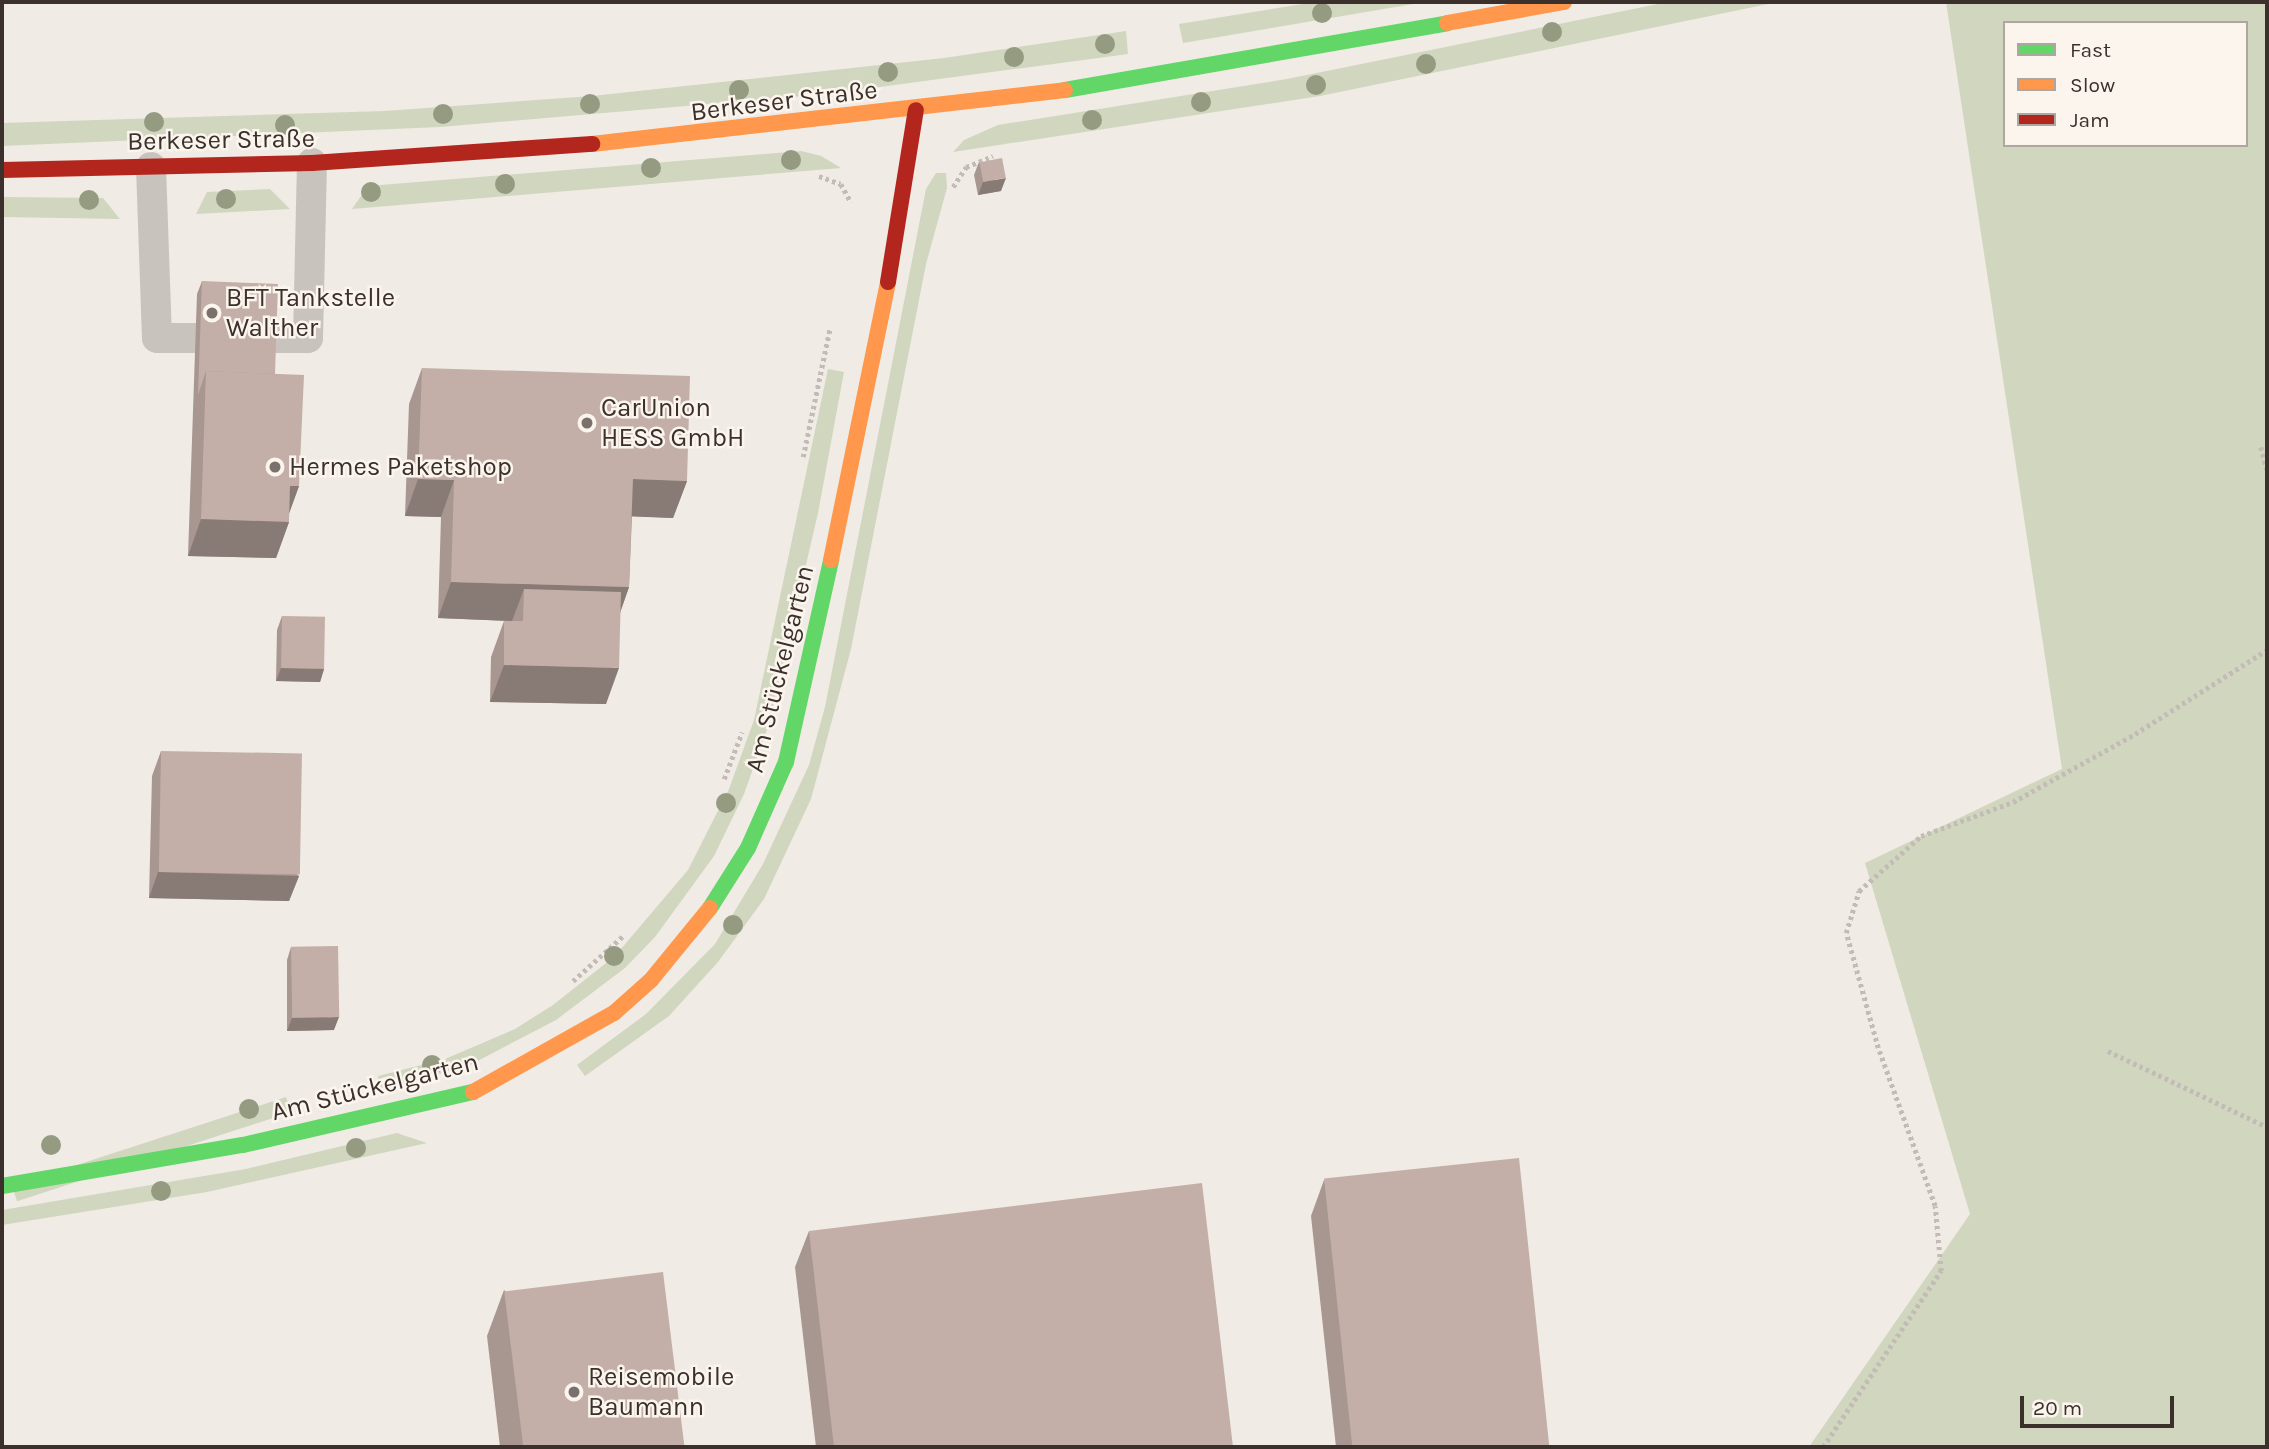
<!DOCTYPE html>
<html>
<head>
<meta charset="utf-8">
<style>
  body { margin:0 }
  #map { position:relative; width:2269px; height:1449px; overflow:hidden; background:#f0ebe5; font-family:Karla,sans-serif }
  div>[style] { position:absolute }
  .green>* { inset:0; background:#d1d6bf; transform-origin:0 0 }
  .path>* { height:4.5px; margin-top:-2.25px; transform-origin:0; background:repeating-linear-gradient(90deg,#c2bbb6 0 3.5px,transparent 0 7px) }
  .lane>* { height:30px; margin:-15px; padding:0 15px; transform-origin:15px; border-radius:15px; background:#c9c3be }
  .fast>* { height:16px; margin:-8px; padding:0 8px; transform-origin:8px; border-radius:8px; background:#63d668 }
  .slow>* { height:16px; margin:-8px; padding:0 8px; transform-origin:8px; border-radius:8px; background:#ff974d }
  .jam>* { height:16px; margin:-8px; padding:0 8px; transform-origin:8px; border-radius:8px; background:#b3261e }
  .trees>* { width:20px; height:20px; margin:-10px; border-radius:50%; background:#959b80 }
  .wall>* { inset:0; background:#a89690 }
  .shaded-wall>* { inset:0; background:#887a75 }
  .building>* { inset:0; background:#c3afa7; transform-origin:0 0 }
  .dots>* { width:19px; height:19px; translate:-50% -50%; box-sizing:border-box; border:4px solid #fbf5ee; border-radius:50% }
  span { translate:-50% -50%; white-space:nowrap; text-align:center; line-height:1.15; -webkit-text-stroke:5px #fbf5ee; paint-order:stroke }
  .street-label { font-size:26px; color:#3b302b }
  .poi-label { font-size:26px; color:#3b302b }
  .left { translate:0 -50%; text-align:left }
  .frame { position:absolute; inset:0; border:4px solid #3b302b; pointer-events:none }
  .legend { position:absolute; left:2003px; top:21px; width:245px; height:126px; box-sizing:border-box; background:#fbf5ee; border:2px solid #aea6a0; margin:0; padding:9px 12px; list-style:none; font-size:21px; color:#3b302b }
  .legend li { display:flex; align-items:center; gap:14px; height:35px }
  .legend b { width:35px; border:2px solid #aea6a0 }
  .scale { position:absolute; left:2020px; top:1396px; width:154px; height:32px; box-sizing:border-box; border:4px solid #3b302b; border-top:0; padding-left:9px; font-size:21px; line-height:24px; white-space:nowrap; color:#3b302b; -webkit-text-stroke:5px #fbf5ee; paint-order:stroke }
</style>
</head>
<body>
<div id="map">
  <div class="green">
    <div style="clip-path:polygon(1315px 2px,1425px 2px,1183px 43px,1179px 24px)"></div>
    <div style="clip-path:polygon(1668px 2px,1778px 2px,1320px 96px,953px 152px,964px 140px,998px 125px,1287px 79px)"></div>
    <div style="clip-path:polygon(evenodd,1946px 2px,2267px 2px,2267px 1447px,1809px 1447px,1970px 1214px,1865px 863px,2062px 769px,1946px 2px,2005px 23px,2246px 23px,2246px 145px,2005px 145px,2005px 23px)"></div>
    <div style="clip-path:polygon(1126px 31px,1128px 54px,827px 94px,440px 127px,2px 146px,2px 123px,384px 111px,592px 96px,944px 58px)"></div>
    <div style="clip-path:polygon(801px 151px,821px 156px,841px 168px,352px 209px,368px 186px)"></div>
    <div style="clip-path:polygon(936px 173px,946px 173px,947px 188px,926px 264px,851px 649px,811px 799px,764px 899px,718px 962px,669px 1016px,585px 1076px,577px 1065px,646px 1014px,715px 944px,763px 864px,809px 765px,825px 707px,926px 189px)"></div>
    <div style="clip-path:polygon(270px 189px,290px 209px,196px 214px,207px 192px)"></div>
    <div style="clip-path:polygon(2px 197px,103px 198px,120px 219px,2px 217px)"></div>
    <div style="clip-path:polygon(828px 369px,844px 372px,818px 513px,769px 724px,744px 794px,714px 856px,655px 937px,625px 968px,556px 1020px,470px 1065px,380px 1091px,378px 1076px,445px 1059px,515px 1029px,553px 1005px,615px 956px,688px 870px,729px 789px,754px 720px)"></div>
    <div style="left:286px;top:1097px;width:16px;height:288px;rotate:72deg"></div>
    <div style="clip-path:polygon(397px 1133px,427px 1143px,207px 1192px,2px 1225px,2px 1210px,246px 1169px)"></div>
  </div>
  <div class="path">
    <div style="left:819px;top:176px;width:23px;rotate:20deg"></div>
    <div style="left:841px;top:184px;width:21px;rotate:61deg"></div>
    <div style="left:953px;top:187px;width:24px;rotate:-57deg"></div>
    <div style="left:966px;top:167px;width:29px;rotate:-22deg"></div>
    <div style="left:2261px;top:447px;width:23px;rotate:75deg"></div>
    <div style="left:803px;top:457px;width:132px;rotate:-78.2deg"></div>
    <div style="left:724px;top:779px;width:50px;rotate:-69deg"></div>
    <div style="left:573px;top:981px;width:69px;rotate:-42deg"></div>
    <div style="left:2108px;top:1051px;width:176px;rotate:25.5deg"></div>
    <div style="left:1823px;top:1447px;width:212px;rotate:-56.2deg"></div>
    <div style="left:1941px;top:1271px;width:65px;rotate:-95.3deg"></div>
    <div style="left:1935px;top:1206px;width:168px;rotate:-109.8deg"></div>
    <div style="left:1878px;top:1048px;width:119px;rotate:-105.5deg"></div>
    <div style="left:1846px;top:933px;width:44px;rotate:-72.8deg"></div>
    <div style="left:1859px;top:891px;width:83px;rotate:-41.6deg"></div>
    <div style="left:1921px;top:836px;width:98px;rotate:-20.3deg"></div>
    <div style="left:2013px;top:802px;width:140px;rotate:-29.1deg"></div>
    <div style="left:2135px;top:734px;width:156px;rotate:-32.5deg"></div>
  </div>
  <div class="lane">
    <div style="left:151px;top:167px;width:171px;rotate:88deg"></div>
    <div style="left:157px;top:338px;width:151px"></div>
    <div style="left:308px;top:338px;width:175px;rotate:-88.7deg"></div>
  </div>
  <div class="fast">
    <div style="left:1065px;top:90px;width:388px;rotate:-9.9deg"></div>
    <div style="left:710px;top:908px;width:71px;rotate:-57.7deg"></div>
    <div style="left:748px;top:848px;width:94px;rotate:-66.2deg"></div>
    <div style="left:786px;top:762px;width:207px;rotate:-77.4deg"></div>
    <div style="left:2px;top:1186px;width:244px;rotate:-9.7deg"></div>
    <div style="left:243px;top:1145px;width:236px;rotate:-13deg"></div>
  </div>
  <div class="slow">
    <div style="left:1447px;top:23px;width:119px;rotate:-10.2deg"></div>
    <div style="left:592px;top:144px;width:476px;rotate:-6.5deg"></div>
    <div style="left:831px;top:560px;width:284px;rotate:-78.4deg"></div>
    <div style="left:473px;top:1092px;width:162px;rotate:-29.3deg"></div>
    <div style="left:614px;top:1013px;width:50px;rotate:-41.7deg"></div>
    <div style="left:651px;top:980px;width:93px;rotate:-50.7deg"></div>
  </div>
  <div class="jam">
    <div style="left:2px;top:170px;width:310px;rotate:-1.3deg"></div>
    <div style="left:312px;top:163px;width:281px;rotate:-3.9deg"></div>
    <div style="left:888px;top:282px;width:174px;rotate:-80.8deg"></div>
  </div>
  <div class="trees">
    <div style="left:1322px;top:13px"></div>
    <div style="left:1552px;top:32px"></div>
    <div style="left:1105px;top:44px"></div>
    <div style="left:1014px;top:57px"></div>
    <div style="left:1426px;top:64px"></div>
    <div style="left:888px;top:72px"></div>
    <div style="left:1316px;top:85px"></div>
    <div style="left:739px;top:90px"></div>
    <div style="left:1201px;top:102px"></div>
    <div style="left:590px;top:104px"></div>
    <div style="left:443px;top:114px"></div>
    <div style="left:1092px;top:120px"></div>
    <div style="left:154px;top:122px"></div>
    <div style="left:285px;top:125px"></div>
    <div style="left:791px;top:160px"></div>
    <div style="left:651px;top:168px"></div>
    <div style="left:505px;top:184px"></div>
    <div style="left:371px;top:192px"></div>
    <div style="left:226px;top:199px"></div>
    <div style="left:89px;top:200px"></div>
    <div style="left:726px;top:803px"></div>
    <div style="left:733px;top:925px"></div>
    <div style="left:614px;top:956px"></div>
    <div style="left:432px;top:1065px"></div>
    <div style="left:249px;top:1109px"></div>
    <div style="left:51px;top:1145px"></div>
    <div style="left:356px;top:1148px"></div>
    <div style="left:161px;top:1191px"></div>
  </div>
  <div class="wall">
    <div style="clip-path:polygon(979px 162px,1001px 191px,978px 195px,974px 175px)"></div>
    <div style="clip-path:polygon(202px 281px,275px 374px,299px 486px,289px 513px,289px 522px,276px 558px,188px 556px,197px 294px)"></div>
    <div style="clip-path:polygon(422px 368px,687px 481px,673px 518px,632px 516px,629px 587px,620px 613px,606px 704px,490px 702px,491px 657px,504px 621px,511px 621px,438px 618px,441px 517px,405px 516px,409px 404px)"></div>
    <div style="clip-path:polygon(282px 616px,324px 669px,320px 682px,276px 681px,277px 630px)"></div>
    <div style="clip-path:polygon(161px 751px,299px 876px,289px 901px,149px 898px,152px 776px)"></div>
    <div style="clip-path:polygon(291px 947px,334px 1030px,287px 1031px,287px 960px)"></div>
    <div style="clip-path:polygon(1324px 1180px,1551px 1447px,1336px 1447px,1311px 1216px)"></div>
    <div style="clip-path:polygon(809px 1231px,1233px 1447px,816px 1447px,795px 1267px)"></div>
    <div style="clip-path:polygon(504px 1290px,683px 1447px,500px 1447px,487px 1336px)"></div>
  </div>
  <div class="shaded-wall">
    <div style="clip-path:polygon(1006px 178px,1001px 191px,978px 195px,983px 182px)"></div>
    <div style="clip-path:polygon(418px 479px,454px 480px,441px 517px,405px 516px)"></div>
    <div style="clip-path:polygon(633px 479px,687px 481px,673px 518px,620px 516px)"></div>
    <div style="clip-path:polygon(290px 486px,299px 486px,286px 522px,289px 522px,276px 558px,188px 556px,201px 519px)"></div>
    <div style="clip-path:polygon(451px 582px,629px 587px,616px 624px,524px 589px,512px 621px,438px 618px)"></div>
    <div style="clip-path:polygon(504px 665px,619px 668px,606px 704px,490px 702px)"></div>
    <div style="clip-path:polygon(281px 668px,324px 669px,320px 682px,276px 681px)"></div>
    <div style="clip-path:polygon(158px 872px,299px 876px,289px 901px,149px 898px)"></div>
    <div style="clip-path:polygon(339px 1017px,334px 1030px,287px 1031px,292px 1018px)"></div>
  </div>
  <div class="building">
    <div style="left:1002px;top:158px;width:20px;height:23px;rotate:79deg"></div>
    <div style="clip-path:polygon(202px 281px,278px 284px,275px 374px,206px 371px,198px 395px)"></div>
    <div style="clip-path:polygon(422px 368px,690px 376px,687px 481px,633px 479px,629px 587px,451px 582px,454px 480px,418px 479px)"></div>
    <div style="clip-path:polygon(206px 371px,304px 375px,299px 486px,290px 486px,289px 522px,201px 519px)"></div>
    <div style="clip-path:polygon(524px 589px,621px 592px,619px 668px,504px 665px,504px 621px,523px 621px)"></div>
    <div style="left:282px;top:616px;width:43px;height:52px;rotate:1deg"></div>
    <div style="left:161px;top:751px;width:141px;height:121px;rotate:1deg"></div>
    <div style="left:338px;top:946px;width:71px;height:47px;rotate:89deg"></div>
    <div style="left:1519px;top:1158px;width:291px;height:196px;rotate:84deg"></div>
    <div style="clip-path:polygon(1202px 1183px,1233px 1447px,834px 1447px,809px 1231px)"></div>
    <div style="left:663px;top:1272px;width:176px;height:160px;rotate:83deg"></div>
  </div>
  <div class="dots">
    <div style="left:212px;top:313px;background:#7a716c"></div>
    <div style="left:587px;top:423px;background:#7a716c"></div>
    <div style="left:275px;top:467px;background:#7a716c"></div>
    <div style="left:574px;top:1392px;background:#7a716c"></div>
  </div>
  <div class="street-label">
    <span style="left:784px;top:101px;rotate:-7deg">Berkeser Straße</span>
    <span style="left:221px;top:140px;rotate:-1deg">Berkeser Straße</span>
    <span style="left:780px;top:669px;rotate:-76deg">Am Stückelgarten</span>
    <span style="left:375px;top:1087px;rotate:-14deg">Am Stückelgarten</span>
  </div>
  <div class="poi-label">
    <span class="left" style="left:226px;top:313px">BFT Tankstelle<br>Walther</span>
    <span class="left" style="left:601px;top:423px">CarUnion<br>HESS GmbH</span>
    <span class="left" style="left:289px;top:467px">Hermes Paketshop</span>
    <span class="left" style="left:588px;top:1392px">Reisemobile<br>Baumann</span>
  </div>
  <div class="frame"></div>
  <ul class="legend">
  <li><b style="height:9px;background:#63d668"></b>Fast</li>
  <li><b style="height:9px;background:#ff974d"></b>Slow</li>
  <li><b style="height:9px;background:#b3261e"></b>Jam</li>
  </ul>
  <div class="scale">20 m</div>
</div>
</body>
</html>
